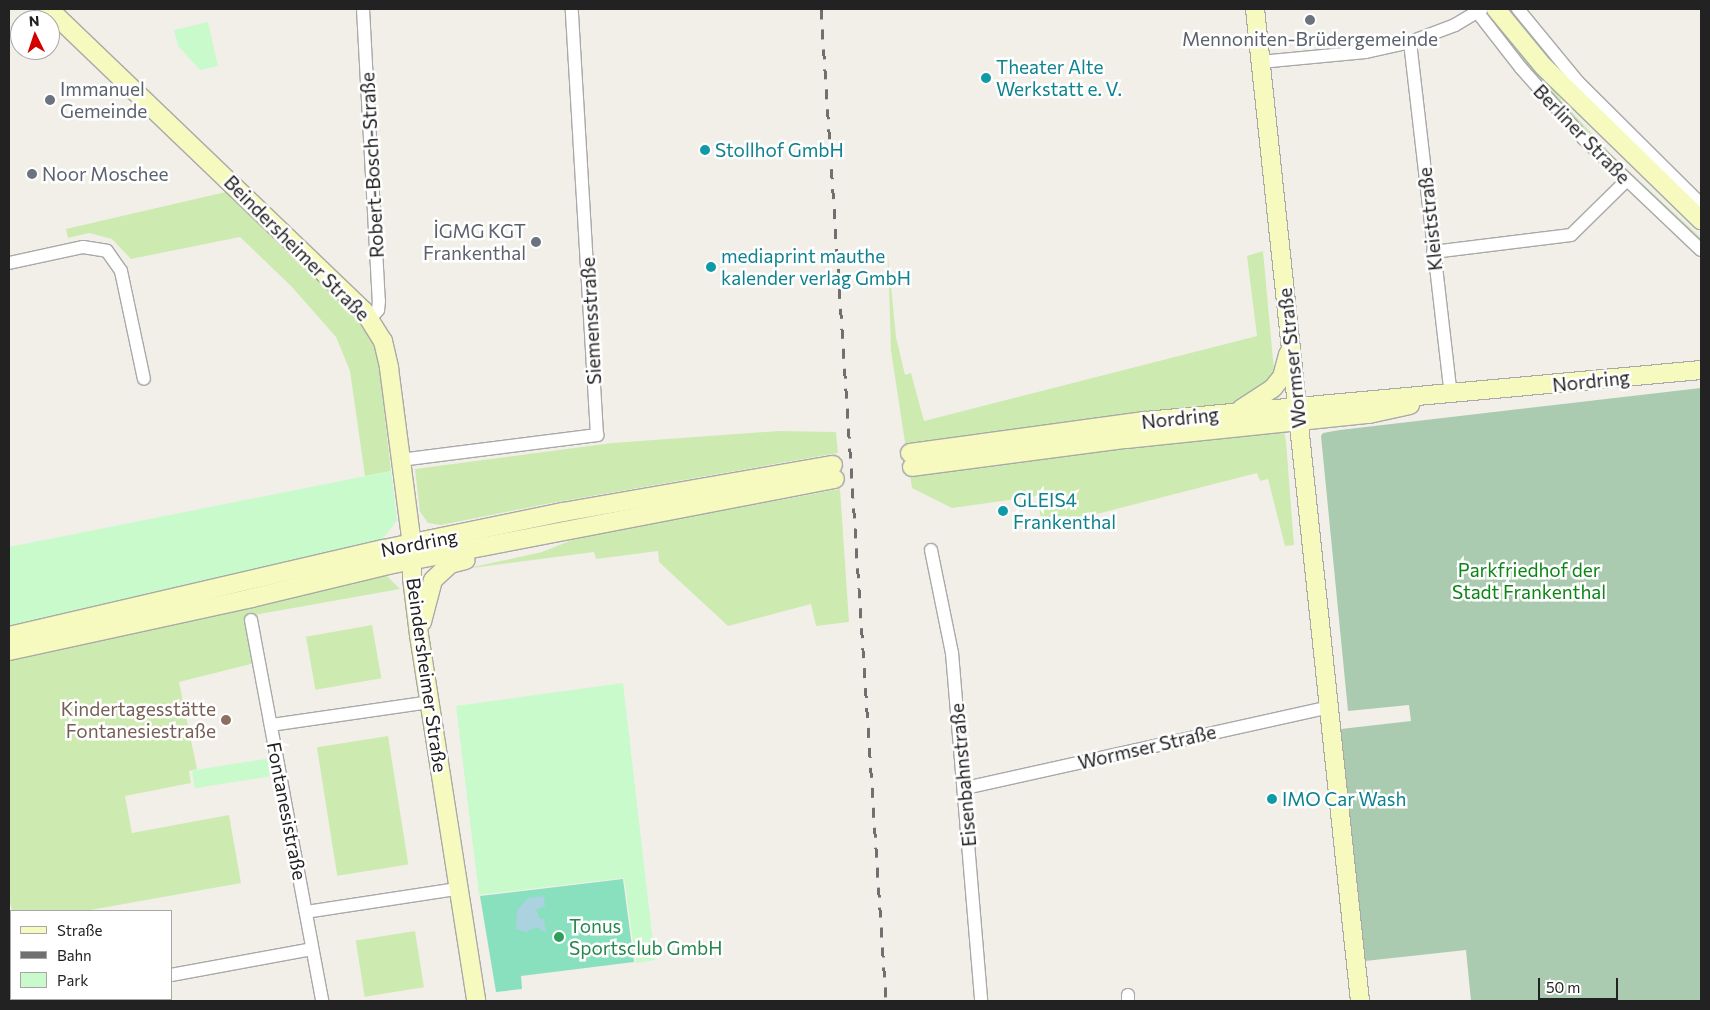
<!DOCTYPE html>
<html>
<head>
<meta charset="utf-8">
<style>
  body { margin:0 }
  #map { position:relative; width:1710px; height:1010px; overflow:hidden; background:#f2efe9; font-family:Commissioner,sans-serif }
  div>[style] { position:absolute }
  .grass>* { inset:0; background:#cdebb0; transform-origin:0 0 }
  .cemetery>* { inset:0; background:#aacbaf }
  .park>* { inset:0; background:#c8facc; transform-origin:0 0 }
  .pitch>* { inset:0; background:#88e0be }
  .water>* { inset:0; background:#aad3df }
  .roads { filter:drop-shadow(1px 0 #a9a9a9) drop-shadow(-1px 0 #a9a9a9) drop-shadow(0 1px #a9a9a9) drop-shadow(0 -1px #a9a9a9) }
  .street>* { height:12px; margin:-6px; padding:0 6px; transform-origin:6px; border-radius:6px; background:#fff }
  .secondary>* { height:18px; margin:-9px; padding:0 9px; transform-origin:9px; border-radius:9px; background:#f7fabf }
  .rail>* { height:3px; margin-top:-1.5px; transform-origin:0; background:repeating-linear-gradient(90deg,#707070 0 10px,transparent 0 20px) }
  .dots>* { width:14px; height:14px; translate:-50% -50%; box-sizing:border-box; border:2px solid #fff; border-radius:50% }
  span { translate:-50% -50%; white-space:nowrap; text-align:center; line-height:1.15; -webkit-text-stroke:5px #fff; paint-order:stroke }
  .worship-label { font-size:19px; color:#5b616d }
  .left { translate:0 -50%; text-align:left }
  .right { translate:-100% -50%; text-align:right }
  .culture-label { font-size:19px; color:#0d838f }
  .street-label { font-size:19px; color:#222 }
  .park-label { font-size:19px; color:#0c8416 }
  .education-label { font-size:19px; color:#785e54 }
  .leisure-label { font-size:19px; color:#27864d }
  .frame { position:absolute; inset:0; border:10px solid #222; pointer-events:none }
  .legend { position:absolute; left:10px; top:910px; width:162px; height:90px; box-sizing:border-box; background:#fff; border:1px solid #a7a7a7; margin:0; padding:6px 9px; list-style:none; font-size:15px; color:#222 }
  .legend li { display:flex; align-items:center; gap:10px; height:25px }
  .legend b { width:25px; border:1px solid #a7a7a7 }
  .north { position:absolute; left:10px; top:10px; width:50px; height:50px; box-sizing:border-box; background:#fff; border:1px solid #a7a7a7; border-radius:50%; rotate:356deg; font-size:14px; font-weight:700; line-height:20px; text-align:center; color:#222 }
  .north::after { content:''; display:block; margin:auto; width:18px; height:22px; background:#d40000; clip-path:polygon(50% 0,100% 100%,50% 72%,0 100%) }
  .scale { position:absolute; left:1538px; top:978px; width:80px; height:22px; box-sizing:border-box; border:2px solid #222; border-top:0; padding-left:6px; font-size:15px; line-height:18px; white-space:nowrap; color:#222; -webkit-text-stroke:4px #fff; paint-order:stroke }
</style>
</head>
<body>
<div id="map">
  <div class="grass">
    <div style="clip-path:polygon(1493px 19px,1568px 108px,1614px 157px,1701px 238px,1701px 242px,1590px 139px,1542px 85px,1490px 21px)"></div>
    <div style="clip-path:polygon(230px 191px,363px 326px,374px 345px,379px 366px,391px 471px,365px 476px,350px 371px,336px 337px,291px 286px,240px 237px,131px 259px,112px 239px,89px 233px,68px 238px,66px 229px)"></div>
    <div style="clip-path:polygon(1263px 251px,1273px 360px,1286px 442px,1294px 545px,1285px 546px,1268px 479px,1260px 481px,1257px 473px,1089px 516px,1041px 523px,1038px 496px,952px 508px,912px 488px,891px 351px,888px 255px,896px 337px,905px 375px,911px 373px,924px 421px,1257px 336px,1247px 256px)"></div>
    <div style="clip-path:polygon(779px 431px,836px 432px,838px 453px,546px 504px,441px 525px,428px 523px,420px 512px,415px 469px,612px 443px)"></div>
    <div style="clip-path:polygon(840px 489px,849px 622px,816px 626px,811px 604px,728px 626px,659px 562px,658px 551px,596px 559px,594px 552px,464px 569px,542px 552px,572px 540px,628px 528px)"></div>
    <div style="clip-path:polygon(386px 575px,400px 589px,254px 615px,255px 663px,179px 682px,197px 769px,189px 771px,191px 783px,125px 796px,132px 833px,229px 815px,241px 883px,85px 911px,12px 911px,9px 897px,9px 659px)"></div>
    <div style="left:372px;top:625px;width:54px;height:67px;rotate:80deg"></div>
    <div style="left:388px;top:736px;width:130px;height:72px;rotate:81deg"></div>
    <div style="left:415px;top:931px;width:57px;height:60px;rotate:81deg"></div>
  </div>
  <div class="cemetery">
    <div style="clip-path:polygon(1701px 388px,1701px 1001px,1471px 1001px,1466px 950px,1365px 961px,1341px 729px,1411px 721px,1409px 705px,1348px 711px,1321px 436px,1323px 433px,1340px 430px)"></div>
  </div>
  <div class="park">
    <div style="clip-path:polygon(208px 22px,218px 66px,200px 70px,178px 46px,174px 30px)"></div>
    <div style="clip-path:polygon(391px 471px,397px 521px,376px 546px,9px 631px,9px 547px)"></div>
    <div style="clip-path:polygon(623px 683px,655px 960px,636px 963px,624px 878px,479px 895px,456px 706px)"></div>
    <div style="left:271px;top:758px;width:18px;height:80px;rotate:81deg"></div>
  </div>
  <div class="pitch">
    <div style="clip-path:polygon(623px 879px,634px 962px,521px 976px,522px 989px,496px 992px,480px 896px)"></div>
  </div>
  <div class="water">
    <div style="clip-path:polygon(544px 896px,545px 906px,536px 910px,540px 919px,544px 919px,546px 933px,537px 927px,526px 932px,516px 929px,517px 910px,528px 898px)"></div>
  </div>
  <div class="roads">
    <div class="street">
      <div style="left:363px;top:9px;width:292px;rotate:86.9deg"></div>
      <div style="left:379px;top:301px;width:9px;rotate:96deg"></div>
      <div style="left:378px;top:310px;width:12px;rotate:132deg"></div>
      <div style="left:1475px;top:9px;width:75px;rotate:52.1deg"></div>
      <div style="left:1521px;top:68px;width:95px;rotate:48.4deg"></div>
      <div style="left:1584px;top:139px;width:161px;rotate:43.5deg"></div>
      <div style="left:1518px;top:9px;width:94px;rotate:50.6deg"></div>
      <div style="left:1578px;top:82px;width:173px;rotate:44.8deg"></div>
      <div style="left:1410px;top:42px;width:355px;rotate:83.4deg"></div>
      <div style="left:1260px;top:62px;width:106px;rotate:-5.4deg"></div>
      <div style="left:1366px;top:52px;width:45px;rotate:-12.8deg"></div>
      <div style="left:1410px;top:42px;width:48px;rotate:-20.7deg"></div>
      <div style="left:1455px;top:25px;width:31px;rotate:-31deg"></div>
      <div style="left:1433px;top:252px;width:139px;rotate:-7deg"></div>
      <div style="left:1571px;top:235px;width:77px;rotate:-44.5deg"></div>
      <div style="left:9px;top:263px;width:76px;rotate:-12.2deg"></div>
      <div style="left:83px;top:247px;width:24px;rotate:9deg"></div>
      <div style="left:107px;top:251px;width:24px;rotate:55deg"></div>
      <div style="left:121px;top:271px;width:110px;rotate:78deg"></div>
      <div style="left:400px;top:460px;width:199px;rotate:-7.2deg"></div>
      <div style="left:597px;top:435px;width:427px;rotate:-93.4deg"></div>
      <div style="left:931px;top:550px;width:105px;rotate:78.5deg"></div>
      <div style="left:952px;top:653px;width:349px;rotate:85.2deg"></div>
      <div style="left:251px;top:620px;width:388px;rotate:79.4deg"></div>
      <div style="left:271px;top:725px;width:161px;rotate:-8.2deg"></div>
      <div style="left:965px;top:788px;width:373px;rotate:-12.5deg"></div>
      <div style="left:306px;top:912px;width:152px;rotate:-8.7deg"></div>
      <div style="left:171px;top:975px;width:143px;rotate:-10.4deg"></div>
      <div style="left:9px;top:984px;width:2px"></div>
      <div style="left:1128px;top:995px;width:6px;rotate:90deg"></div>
      <div style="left:162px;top:999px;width:2px;rotate:90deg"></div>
    </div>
    <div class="secondary">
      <div style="left:49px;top:9px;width:436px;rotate:43.8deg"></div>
      <div style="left:364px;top:311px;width:36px;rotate:58deg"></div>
      <div style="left:383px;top:341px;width:28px;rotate:77deg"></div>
      <div style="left:389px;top:368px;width:178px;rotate:82.6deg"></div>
      <div style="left:412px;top:545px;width:33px;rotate:90deg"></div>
      <div style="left:412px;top:578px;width:57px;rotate:83deg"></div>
      <div style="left:419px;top:635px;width:370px;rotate:81.1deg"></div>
      <div style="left:1255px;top:9px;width:998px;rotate:83.96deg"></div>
      <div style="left:1496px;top:9px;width:74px;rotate:50.5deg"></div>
      <div style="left:1543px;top:66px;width:221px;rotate:44.3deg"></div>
      <div style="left:1241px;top:409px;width:38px;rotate:-33deg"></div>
      <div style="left:1273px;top:388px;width:14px;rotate:-51deg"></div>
      <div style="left:1282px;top:377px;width:24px;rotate:-75deg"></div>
      <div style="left:910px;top:453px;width:237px;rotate:-7.8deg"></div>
      <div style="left:1145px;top:421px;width:558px;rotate:-5.24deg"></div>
      <div style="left:912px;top:467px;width:216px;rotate:-7.5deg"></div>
      <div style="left:1126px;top:439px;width:244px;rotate:-5.9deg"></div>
      <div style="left:1369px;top:414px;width:42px;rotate:-12.4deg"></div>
      <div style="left:422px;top:622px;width:43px;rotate:-75.3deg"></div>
      <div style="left:433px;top:580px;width:23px;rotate:-43deg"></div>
      <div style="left:450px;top:564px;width:16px;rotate:-14deg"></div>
      <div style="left:9px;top:636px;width:385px;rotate:-13.1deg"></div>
      <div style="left:384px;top:549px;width:183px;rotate:-11.7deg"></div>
      <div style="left:563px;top:512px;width:274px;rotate:-9.9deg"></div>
      <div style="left:9px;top:651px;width:249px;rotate:-12.3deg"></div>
      <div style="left:252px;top:598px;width:140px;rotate:-13.6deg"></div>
      <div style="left:388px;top:565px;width:455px;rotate:-10.9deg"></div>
    </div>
  </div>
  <div class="rail">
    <div style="left:821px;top:9px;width:994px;rotate:86.25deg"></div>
  </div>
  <div class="dots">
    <div style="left:1310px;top:20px;background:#6b7280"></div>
    <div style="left:986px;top:78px;background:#0f9aa8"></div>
    <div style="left:50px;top:100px;background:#6b7280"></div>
    <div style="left:705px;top:150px;background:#0f9aa8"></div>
    <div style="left:32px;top:174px;background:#6b7280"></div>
    <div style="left:536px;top:242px;background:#6b7280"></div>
    <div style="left:711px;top:267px;background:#0f9aa8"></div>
    <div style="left:1003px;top:511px;background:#0f9aa8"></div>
    <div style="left:226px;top:720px;background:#8d6e63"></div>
    <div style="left:1272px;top:799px;background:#0f9aa8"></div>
    <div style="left:559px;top:937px;background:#2e9e5b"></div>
  </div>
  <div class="worship-label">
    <span style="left:1310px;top:39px">Mennoniten-Brüdergemeinde</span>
    <span class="left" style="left:60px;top:100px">Immanuel<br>Gemeinde</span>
    <span class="left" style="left:42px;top:174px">Noor Moschee</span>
    <span class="right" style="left:526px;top:242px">İGMG KGT<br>Frankenthal</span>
  </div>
  <div class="culture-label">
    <span class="left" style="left:996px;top:78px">Theater Alte<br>Werkstatt e. V.</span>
    <span class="left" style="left:715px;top:150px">Stollhof GmbH</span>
    <span class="left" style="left:721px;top:267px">mediaprint mauthe<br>kalender verlag GmbH</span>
    <span class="left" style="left:1013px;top:511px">GLEIS4<br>Frankenthal</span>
    <span class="left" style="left:1282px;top:799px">IMO Car Wash</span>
  </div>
  <div class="street-label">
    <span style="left:1582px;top:134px;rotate:46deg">Berliner Straße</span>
    <span style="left:372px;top:165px;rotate:-93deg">Robert-Bosch-Straße</span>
    <span style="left:1430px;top:219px;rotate:-96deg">Kleiststraße</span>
    <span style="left:297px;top:248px;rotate:45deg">Beindersheimer Straße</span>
    <span style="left:591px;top:321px;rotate:-93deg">Siemensstraße</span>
    <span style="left:1292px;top:358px;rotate:-96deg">Wormser Straße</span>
    <span style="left:1591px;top:381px;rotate:-6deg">Nordring</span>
    <span style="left:1180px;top:418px;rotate:-6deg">Nordring</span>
    <span style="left:419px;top:543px;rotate:-11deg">Nordring</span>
    <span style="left:427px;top:675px;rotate:82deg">Beindersheimer Straße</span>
    <span style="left:1147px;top:747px;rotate:-13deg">Wormser Straße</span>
    <span style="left:963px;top:775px;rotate:-95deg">Eisenbahnstraße</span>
    <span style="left:287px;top:811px;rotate:79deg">Fontanesistraße</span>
  </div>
  <div class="park-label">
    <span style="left:1529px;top:581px">Parkfriedhof der<br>Stadt Frankenthal</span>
  </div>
  <div class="education-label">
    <span class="right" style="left:216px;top:720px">Kindertagesstätte<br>Fontanesiestraße</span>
  </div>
  <div class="leisure-label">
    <span class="left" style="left:569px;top:937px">Tonus<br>Sportsclub GmbH</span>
  </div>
  <div class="frame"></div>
  <ul class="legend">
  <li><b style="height:6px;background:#f7fabf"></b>Straße</li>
  <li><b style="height:6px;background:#707070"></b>Bahn</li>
  <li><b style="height:14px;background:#c8facc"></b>Park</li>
  </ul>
  <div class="north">N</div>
  <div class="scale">50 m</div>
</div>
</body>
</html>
